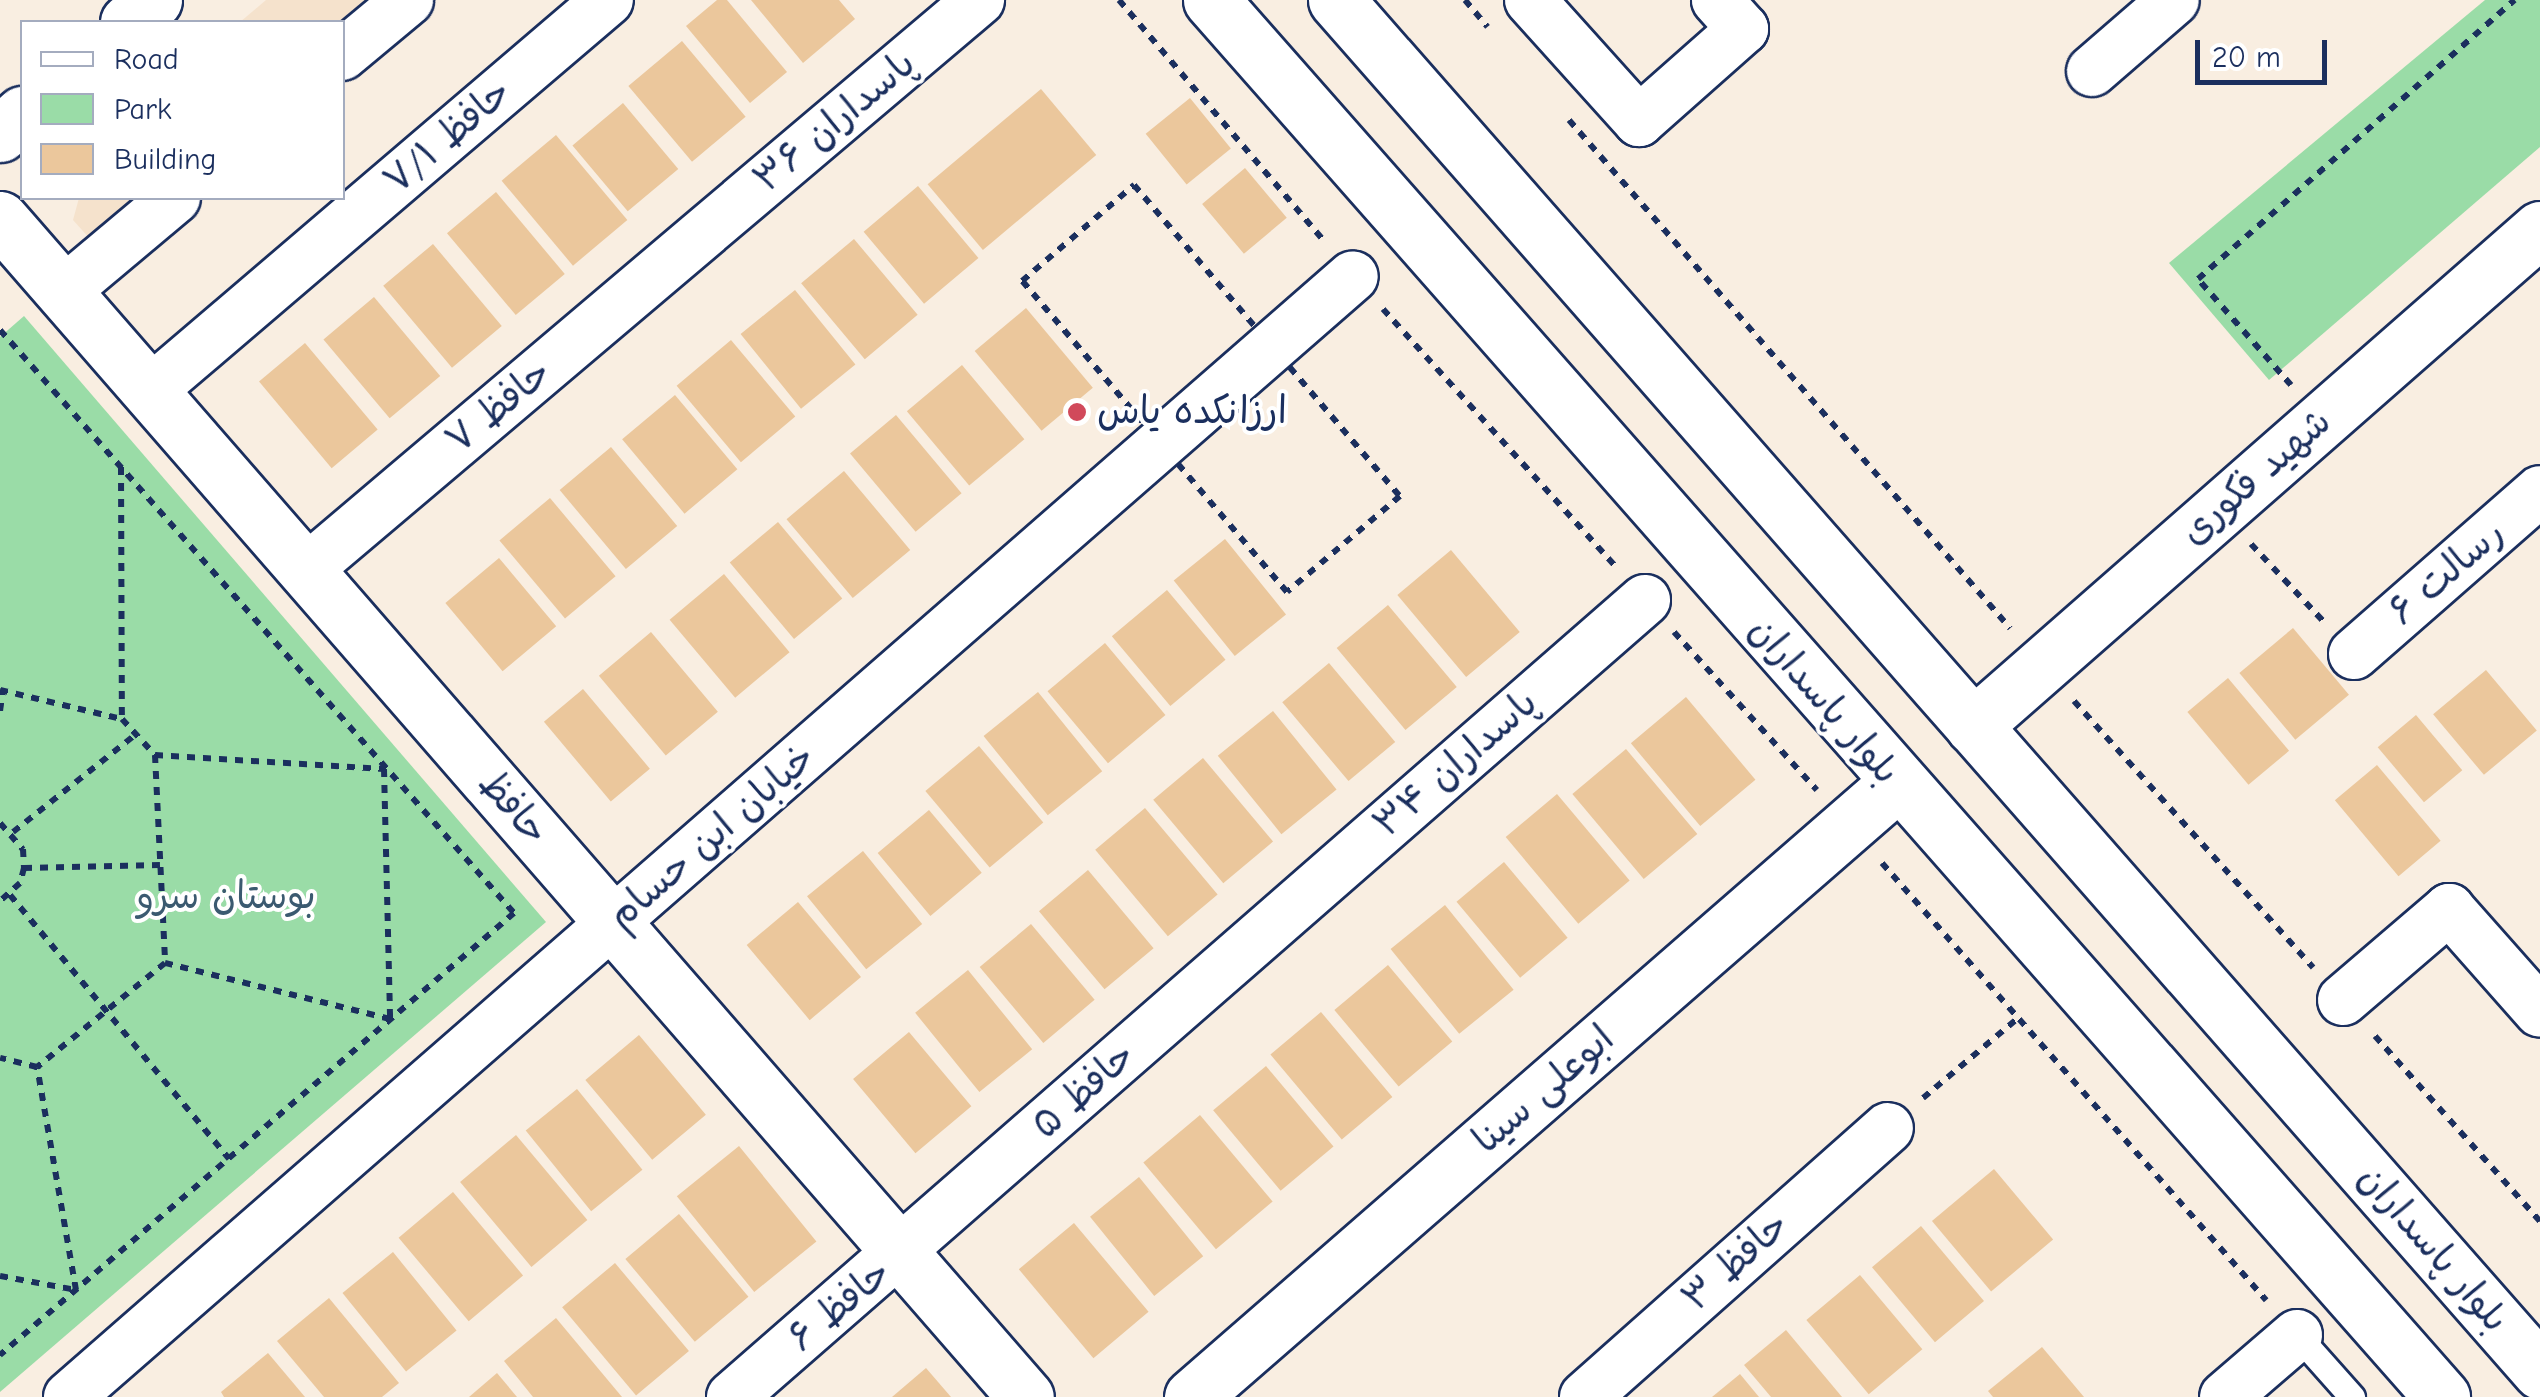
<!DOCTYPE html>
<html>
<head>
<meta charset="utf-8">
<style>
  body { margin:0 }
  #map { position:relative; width:2540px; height:1397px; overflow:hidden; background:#f9eee1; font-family:"Comic Neue","Playpen Sans Arabic",sans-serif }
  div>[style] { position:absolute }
  .built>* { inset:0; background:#f5e2cc }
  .green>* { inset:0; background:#9adca7 }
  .building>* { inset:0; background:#ebc79c; transform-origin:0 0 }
  .path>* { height:6px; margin-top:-3px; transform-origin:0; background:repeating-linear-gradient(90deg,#1b2f5e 0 8px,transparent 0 16px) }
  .roads { filter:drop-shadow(2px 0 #1b2f5e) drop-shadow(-2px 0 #1b2f5e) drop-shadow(0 2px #1b2f5e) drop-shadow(0 -2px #1b2f5e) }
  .service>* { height:25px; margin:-12.5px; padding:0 12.5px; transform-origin:12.5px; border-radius:12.5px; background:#fff }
  .minor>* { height:50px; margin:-25px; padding:0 25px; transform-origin:25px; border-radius:25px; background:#fff }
  .tertiary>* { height:55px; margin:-27.5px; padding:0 27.5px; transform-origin:27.5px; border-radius:27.5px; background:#fff }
  .primary>* { height:55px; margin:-27.5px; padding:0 27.5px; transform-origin:27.5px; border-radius:27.5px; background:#fff }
  .dots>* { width:28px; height:28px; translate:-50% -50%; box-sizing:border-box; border:5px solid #fff; border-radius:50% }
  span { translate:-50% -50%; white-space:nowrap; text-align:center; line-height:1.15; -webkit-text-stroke:8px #fff; paint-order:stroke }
  .street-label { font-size:38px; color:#1b2f5e }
  .poi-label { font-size:38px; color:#1b2f5e }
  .left { translate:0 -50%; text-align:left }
  .park-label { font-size:38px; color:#3b5a70 }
  .legend { position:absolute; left:20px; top:20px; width:325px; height:180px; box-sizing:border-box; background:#fff; border:2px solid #a4acbf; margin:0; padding:12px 18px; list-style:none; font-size:30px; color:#1b2f5e }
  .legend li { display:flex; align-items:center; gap:20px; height:50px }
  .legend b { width:50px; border:2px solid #a4acbf }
  .scale { position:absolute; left:2195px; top:40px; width:132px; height:45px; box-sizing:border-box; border:5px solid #1b2f5e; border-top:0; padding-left:12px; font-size:30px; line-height:35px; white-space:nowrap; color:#1b2f5e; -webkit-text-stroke:8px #fff; paint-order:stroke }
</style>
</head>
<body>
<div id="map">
  <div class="built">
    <div style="clip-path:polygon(266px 0,393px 0,342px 22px,240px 22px)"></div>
    <div style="clip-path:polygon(79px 198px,161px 198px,100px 250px,73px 220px)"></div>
  </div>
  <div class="green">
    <div style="clip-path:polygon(2485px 0,2540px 0,2540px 147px,2269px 380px,2169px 263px)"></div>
    <div style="clip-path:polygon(24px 316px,546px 922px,0 1392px,0 337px)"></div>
  </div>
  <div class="building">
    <div style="clip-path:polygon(717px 0,727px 0,787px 72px,750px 103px,686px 26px)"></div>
    <div style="clip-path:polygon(751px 0,839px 0,855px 19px,803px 63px)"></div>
    <div style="left:682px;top:41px;width:99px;height:70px;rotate:50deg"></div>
    <div style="left:1041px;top:89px;width:86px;height:148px;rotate:50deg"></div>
    <div style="left:1190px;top:98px;width:65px;height:57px;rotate:51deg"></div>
    <div style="left:623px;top:103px;width:86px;height:66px;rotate:50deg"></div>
    <div style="left:556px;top:135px;width:111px;height:71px;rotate:50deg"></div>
    <div style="left:1245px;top:168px;width:65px;height:56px;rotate:50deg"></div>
    <div style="left:918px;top:186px;width:94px;height:71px;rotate:50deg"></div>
    <div style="left:496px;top:192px;width:107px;height:64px;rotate:50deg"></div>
    <div style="left:854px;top:239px;width:99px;height:69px;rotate:50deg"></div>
    <div style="left:433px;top:244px;width:107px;height:65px;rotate:50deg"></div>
    <div style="left:795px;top:290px;width:96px;height:70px;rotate:51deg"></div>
    <div style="left:374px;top:297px;width:103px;height:66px;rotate:50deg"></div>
    <div style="left:1026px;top:308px;width:104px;height:67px;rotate:50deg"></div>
    <div style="left:731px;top:340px;width:100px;height:71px;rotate:50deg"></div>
    <div style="left:305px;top:343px;width:113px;height:60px;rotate:50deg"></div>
    <div style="left:962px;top:365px;width:97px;height:72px;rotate:50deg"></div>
    <div style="left:675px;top:395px;width:97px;height:69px;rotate:50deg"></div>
    <div style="left:896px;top:415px;width:102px;height:60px;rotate:50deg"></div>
    <div style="left:611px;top:447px;width:103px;height:67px;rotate:50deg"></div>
    <div style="left:844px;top:471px;width:103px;height:75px;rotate:50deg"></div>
    <div style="left:550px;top:498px;width:102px;height:66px;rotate:50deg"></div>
    <div style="left:778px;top:522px;width:100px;height:63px;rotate:50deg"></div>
    <div style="left:1225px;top:539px;width:97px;height:66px;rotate:51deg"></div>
    <div style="left:1451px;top:550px;width:107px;height:70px;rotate:50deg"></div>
    <div style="left:499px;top:558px;width:89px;height:70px;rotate:50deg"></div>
    <div style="left:724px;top:574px;width:102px;height:71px;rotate:50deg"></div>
    <div style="left:1167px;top:590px;width:91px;height:72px;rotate:50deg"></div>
    <div style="left:1388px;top:605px;width:107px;height:67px;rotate:50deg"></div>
    <div style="left:2293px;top:628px;width:87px;height:70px;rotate:50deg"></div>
    <div style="left:651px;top:632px;width:104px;height:68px;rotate:50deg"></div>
    <div style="left:1105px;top:643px;width:94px;height:75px;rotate:50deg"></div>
    <div style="left:1329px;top:663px;width:103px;height:61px;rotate:50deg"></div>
    <div style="left:2486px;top:670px;width:79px;height:69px;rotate:50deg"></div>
    <div style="left:2228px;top:678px;width:95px;height:53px;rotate:50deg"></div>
    <div style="left:583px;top:689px;width:104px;height:51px;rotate:50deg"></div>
    <div style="left:1038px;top:692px;width:102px;height:70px;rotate:51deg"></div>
    <div style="left:1686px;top:697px;width:108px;height:72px;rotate:50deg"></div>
    <div style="left:1273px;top:711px;width:101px;height:71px;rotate:51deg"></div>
    <div style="left:2416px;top:715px;width:72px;height:50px;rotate:50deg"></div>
    <div style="left:979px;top:746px;width:100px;height:70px;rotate:50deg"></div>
    <div style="left:1626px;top:749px;width:111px;height:70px;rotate:50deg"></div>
    <div style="left:1203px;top:758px;width:109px;height:65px;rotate:50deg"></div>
    <div style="left:2377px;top:765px;width:99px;height:55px;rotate:50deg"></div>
    <div style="left:1557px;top:794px;width:113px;height:67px;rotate:50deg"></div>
    <div style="left:1145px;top:808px;width:113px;height:65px;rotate:50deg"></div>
    <div style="left:929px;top:810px;width:82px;height:67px;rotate:50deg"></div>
    <div style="left:863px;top:851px;width:94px;height:72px;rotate:51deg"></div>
    <div style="left:1504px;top:862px;width:99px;height:62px;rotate:50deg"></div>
    <div style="left:1088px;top:870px;width:102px;height:64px;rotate:50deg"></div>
    <div style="left:798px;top:902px;width:98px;height:67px;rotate:50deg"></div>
    <div style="left:1445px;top:905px;width:109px;height:70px;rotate:51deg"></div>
    <div style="left:1031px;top:924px;width:99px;height:67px;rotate:50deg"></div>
    <div style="left:1388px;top:965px;width:100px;height:70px;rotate:50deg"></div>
    <div style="left:968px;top:970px;width:102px;height:68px;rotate:51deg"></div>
    <div style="left:1321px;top:1012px;width:111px;height:66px;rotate:50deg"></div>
    <div style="left:909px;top:1032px;width:97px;height:73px;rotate:50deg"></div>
    <div style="left:639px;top:1035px;width:104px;height:70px;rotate:50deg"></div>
    <div style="left:1266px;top:1066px;width:105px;height:69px;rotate:50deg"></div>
    <div style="left:577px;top:1089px;width:104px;height:66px;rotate:51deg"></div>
    <div style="left:1200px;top:1115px;width:113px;height:74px;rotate:50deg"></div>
    <div style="left:516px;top:1135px;width:111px;height:73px;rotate:50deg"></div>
    <div style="left:739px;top:1146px;width:123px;height:80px;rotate:51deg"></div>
    <div style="left:1994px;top:1169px;width:92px;height:81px;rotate:50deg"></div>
    <div style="left:1139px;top:1177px;width:102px;height:63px;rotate:51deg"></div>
    <div style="left:453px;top:1192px;width:109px;height:71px;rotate:50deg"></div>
    <div style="left:679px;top:1214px;width:108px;height:70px;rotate:50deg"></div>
    <div style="left:1074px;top:1223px;width:116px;height:72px;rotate:50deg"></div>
    <div style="left:1921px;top:1226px;width:98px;height:64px;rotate:50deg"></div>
    <div style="left:393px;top:1252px;width:101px;height:65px;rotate:51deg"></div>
    <div style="left:615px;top:1263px;width:115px;height:69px;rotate:50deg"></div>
    <div style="left:1860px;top:1275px;width:97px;height:70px;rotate:50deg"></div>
    <div style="clip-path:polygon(329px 1298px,399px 1383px,382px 1397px,324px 1397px,277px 1341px)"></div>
    <div style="clip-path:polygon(556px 1318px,622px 1397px,533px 1397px,504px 1361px)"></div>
    <div style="clip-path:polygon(1786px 1330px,1842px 1397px,1771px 1397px,1744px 1365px)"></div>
    <div style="clip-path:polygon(2042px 1347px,2084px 1397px,1993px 1397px,1988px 1391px)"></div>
    <div style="clip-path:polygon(268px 1353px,305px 1397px,224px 1397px,221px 1392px)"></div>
    <div style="clip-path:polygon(926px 1368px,951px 1397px,892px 1397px)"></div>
    <div style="clip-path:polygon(497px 1373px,517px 1397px,469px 1397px)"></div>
    <div style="clip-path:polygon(1740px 1374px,1759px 1397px,1712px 1397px)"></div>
  </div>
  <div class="path">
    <div style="left:1119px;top:0;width:319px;rotate:49.6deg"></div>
    <div style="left:1465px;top:0;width:35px;rotate:50deg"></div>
    <div style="left:1569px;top:120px;width:673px;rotate:49.04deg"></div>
    <div style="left:1134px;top:185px;width:409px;rotate:49.5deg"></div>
    <div style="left:1400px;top:496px;width:148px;rotate:139.7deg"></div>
    <div style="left:1287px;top:592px;width:409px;rotate:-130.4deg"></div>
    <div style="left:1022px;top:281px;width:148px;rotate:-40.6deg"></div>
    <div style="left:1383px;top:309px;width:348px;rotate:47.9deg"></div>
    <div style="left:0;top:330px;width:777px;rotate:48.6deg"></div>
    <div style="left:514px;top:913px;width:678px;rotate:139.31deg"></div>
    <div style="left:2291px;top:385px;width:141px;rotate:-131.3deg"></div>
    <div style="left:2198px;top:279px;width:422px;rotate:-41.4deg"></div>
    <div style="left:121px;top:467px;width:252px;rotate:89.8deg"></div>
    <div style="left:2251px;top:544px;width:107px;rotate:46.9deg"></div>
    <div style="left:1674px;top:632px;width:213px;rotate:47.9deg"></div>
    <div style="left:0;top:690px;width:125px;rotate:13.4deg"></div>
    <div style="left:122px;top:719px;width:49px;rotate:47.5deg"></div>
    <div style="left:155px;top:755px;width:208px;rotate:87.2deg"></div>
    <div style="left:165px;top:963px;width:165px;rotate:140.9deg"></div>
    <div style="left:37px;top:1067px;width:38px;rotate:-166deg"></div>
    <div style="left:2074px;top:701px;width:358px;rotate:48.1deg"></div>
    <div style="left:0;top:711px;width:21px;rotate:-82deg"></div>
    <div style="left:155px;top:755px;width:229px;rotate:3.5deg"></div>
    <div style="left:384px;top:769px;width:250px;rotate:88.6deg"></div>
    <div style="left:390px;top:1019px;width:232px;rotate:-166deg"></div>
    <div style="left:0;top:823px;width:35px;rotate:49deg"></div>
    <div style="left:23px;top:849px;width:19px;rotate:87deg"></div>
    <div style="left:24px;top:868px;width:16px;rotate:105deg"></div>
    <div style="left:20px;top:883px;width:27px;rotate:138deg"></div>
    <div style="left:13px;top:832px;width:157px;rotate:-38.5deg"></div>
    <div style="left:1882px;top:863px;width:582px;rotate:48.69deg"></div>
    <div style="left:24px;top:868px;width:136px;rotate:-1.3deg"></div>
    <div style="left:10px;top:895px;width:343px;rotate:50.3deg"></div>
    <div style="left:2375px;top:1036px;width:248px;rotate:48.3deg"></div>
    <div style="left:1923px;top:1098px;width:124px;rotate:-40.1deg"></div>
    <div style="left:0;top:1276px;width:77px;rotate:10.4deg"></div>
    <div style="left:76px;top:1290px;width:226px;rotate:-99.9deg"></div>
  </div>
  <div class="roads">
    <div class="service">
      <div style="left:2297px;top:1335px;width:83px;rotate:48.4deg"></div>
    </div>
    <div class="minor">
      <div style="left:1530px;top:0;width:163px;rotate:48deg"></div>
      <div style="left:1639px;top:121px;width:139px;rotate:-41.5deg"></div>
      <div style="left:1743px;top:29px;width:39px;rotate:-132deg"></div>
      <div style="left:342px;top:55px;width:86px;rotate:-39.8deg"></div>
      <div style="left:2092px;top:71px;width:108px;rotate:-40.9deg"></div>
      <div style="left:63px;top:292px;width:146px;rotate:-40deg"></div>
      <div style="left:150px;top:391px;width:602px;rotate:-40.49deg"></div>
      <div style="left:306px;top:570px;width:882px;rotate:-40.26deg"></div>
      <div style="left:2354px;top:654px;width:247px;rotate:-41.2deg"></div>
      <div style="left:2343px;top:1000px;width:140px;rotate:-40.6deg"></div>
      <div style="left:2449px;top:909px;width:137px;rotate:48.5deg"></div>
      <div style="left:69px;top:1397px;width:1704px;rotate:-41.12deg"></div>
      <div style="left:732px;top:1397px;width:1212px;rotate:-41.12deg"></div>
      <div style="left:1585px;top:1397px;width:405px;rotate:-41.6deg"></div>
      <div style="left:2225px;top:1397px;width:95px;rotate:-40.7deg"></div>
    </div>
    <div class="tertiary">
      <div style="left:128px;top:22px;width:34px;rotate:-40deg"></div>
      <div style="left:0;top:134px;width:30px;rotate:-42deg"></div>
      <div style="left:0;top:219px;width:1562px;rotate:48.95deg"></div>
      <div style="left:1973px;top:726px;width:754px;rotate:-41.24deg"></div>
      <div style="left:1192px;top:1397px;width:933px;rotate:-41.05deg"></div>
    </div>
    <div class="primary">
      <div style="left:1211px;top:0;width:1862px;rotate:48.61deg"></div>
      <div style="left:1336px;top:0;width:1825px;rotate:48.71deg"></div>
    </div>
  </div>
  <div class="dots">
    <div style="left:1077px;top:412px;background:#d1495b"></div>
  </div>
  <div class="street-label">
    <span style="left:835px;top:122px;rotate:-40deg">پاسداران ۳۶</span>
    <span style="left:448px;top:137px;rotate:-41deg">حافظ ۷/۱</span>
    <span style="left:499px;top:407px;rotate:-40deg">حافظ ۷</span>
    <span style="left:2256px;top:477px;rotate:-41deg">شهید فکوری</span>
    <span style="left:2447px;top:573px;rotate:-41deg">رسالت ۶</span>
    <span style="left:1824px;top:701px;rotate:49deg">بلوار پاسداران</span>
    <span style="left:1456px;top:764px;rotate:-41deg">پاسداران ۳۴</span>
    <span style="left:513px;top:808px;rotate:49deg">حافظ</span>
    <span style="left:712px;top:837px;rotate:-41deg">خیابان ابن حسام</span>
    <span style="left:1544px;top:1090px;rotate:-41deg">ابوعلی سینا</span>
    <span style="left:1084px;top:1091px;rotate:-42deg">حافظ ۵</span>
    <span style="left:2433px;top:1249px;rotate:49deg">بلوار پاسداران</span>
    <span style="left:1736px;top:1262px;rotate:-42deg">حافظ ۳</span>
    <span style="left:840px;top:1306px;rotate:-40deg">حافظ ۶</span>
  </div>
  <div class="poi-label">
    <span class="left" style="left:1097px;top:412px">ارزانکده یاس</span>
  </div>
  <div class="park-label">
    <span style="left:226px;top:897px">بوستان سرو</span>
  </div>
  <ul class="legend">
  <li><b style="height:12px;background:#fff"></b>Road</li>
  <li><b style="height:28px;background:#9adca7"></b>Park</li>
  <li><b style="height:28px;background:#ebc79c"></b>Building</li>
  </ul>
  <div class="scale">20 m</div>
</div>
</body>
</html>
